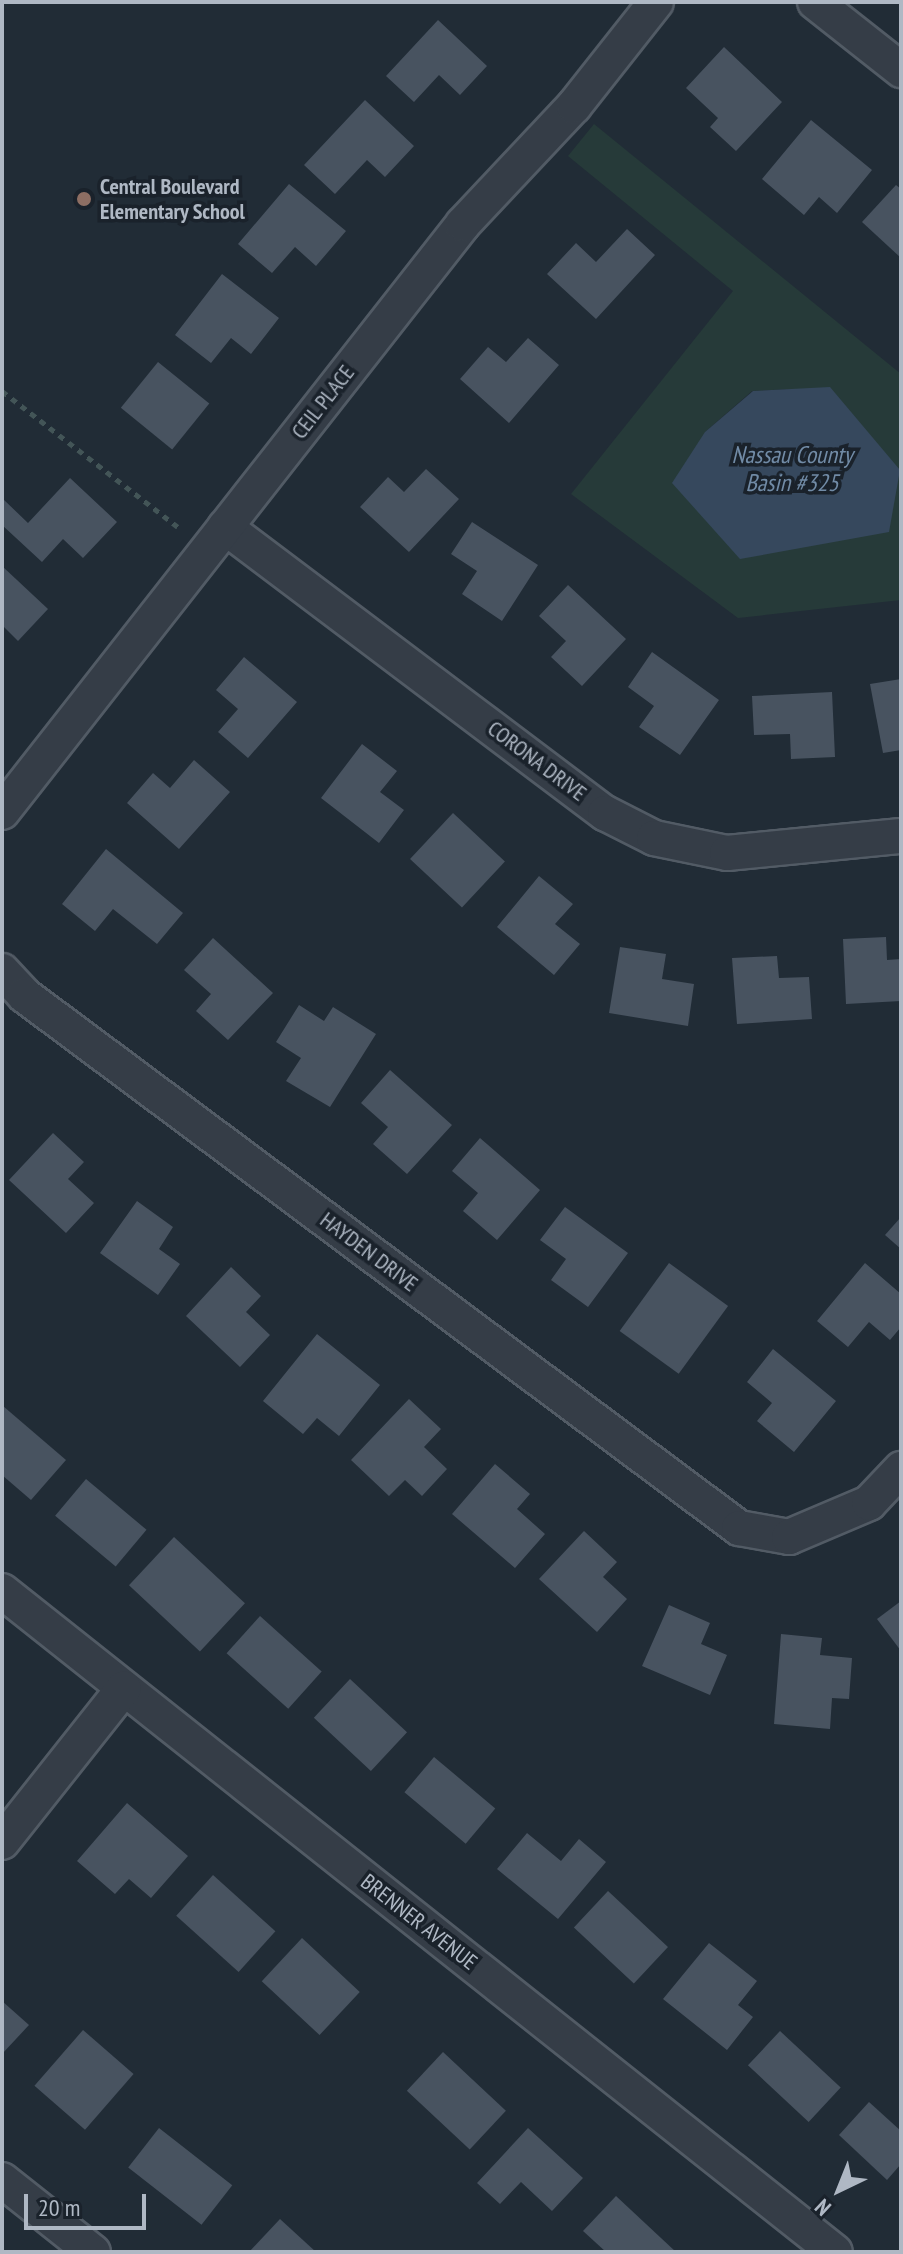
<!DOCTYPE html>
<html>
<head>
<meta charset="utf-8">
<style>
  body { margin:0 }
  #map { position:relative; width:903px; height:2254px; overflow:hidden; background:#212c36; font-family:"PT Sans Narrow",sans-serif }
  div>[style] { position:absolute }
  .green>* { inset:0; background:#263a39 }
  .water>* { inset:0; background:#36485d }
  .building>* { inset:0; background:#485360; transform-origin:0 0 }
  .path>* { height:5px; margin-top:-2.5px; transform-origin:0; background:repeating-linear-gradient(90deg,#435557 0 6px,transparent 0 12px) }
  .roads { filter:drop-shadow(2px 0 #525b65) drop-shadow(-2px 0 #525b65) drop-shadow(0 2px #525b65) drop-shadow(0 -2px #525b65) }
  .minor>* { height:34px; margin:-17px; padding:0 17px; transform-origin:17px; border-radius:17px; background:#353d47 }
  .dots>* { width:22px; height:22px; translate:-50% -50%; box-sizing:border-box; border:4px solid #1a222b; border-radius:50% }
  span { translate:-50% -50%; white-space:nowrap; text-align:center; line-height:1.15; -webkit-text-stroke:7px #1a222b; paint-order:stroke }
  .poi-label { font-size:22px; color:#afb8c4; font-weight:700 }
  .left { translate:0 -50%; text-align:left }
  .street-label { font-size:22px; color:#afb8c4 }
  .water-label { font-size:24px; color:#718ba6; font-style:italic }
  .frame { position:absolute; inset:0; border:4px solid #afb8c4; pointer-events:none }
  .north { position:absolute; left:799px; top:2150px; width:80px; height:80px; -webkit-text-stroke:6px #1a222b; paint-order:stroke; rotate:223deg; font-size:22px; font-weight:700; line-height:32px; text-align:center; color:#afb8c4 }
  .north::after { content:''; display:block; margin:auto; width:28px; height:36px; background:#afb8c4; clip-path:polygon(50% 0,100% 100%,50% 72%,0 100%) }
  .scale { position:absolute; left:24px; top:2194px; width:122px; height:36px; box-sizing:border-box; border:4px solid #afb8c4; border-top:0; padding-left:10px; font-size:24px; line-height:28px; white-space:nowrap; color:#afb8c4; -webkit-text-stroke:6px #1a222b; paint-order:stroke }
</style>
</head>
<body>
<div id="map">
  <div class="green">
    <div style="clip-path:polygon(evenodd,594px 124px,901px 374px,901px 600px,738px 618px,571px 494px,733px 291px,568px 156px,594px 124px,793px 389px,705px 432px,752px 391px,793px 389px)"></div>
  </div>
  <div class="water">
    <div style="clip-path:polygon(830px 387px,900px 470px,889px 532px,740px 559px,672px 483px,705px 432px,753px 391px)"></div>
  </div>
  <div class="building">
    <div style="clip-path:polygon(438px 20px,487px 66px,460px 95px,439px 75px,414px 102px,386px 76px)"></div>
    <div style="clip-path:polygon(724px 47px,782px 102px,736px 151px,710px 127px,718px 118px,686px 88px)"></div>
    <div style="clip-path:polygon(365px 100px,414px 146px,385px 177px,367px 160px,335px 194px,304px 165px)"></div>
    <div style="clip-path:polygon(811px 120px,872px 170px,837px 213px,819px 197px,804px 215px,762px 179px)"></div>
    <div style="clip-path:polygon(289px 184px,346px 231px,316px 266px,295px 247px,272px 273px,238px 244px)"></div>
    <div style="clip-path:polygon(896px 185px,901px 189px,901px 258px,862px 222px)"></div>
    <div style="clip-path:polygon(627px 229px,655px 255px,596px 319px,547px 274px,576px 243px,596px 262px)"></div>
    <div style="clip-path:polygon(222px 274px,279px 318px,251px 354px,231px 338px,211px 363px,175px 335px)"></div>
    <div style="clip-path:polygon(528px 338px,559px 365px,509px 423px,460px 379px,488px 347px,506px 362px)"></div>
    <div style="left:158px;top:362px;width:66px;height:59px;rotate:39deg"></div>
    <div style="clip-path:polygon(426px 469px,459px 499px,409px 552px,360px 507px,388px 477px,404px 492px)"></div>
    <div style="clip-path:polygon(70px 478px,117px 522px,83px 558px,63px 539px,42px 562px,2px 525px,2px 498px,28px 523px)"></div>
    <div style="clip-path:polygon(472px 522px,538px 565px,502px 621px,462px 594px,477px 571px,451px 554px)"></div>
    <div style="clip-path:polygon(2px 566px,48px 609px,18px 641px,2px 625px)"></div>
    <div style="clip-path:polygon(568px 585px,626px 639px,582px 686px,551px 657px,566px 641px,539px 616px)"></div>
    <div style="clip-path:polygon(652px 652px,719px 700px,680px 755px,639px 727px,654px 706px,628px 687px)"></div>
    <div style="clip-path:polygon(244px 657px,297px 702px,248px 758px,218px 732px,238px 709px,216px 690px)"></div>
    <div style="clip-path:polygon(901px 679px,901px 750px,883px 753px,870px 684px)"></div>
    <div style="clip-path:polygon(832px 692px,835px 757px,791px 759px,790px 734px,754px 735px,752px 696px)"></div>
    <div style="clip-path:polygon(362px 744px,397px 771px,380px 792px,404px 810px,379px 843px,321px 798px)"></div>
    <div style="clip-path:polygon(194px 760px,230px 792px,179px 849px,127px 803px,153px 773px,170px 788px)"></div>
    <div style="left:453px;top:813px;width:71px;height:63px;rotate:43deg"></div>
    <div style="clip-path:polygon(106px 849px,183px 913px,157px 944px,113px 909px,95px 931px,62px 904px)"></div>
    <div style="clip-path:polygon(539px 876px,573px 904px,555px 924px,580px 944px,554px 975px,497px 927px)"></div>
    <div style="clip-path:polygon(886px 937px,887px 960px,901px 959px,901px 1001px,846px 1004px,843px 939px)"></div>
    <div style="clip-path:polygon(213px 938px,273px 993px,228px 1040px,196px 1011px,211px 994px,184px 970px)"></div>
    <div style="clip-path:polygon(620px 947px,666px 954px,662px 979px,694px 984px,688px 1026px,609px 1013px)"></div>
    <div style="clip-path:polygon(777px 956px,779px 978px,809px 977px,812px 1019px,737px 1024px,732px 958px)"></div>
    <div style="clip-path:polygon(299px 1005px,324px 1021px,333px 1007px,376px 1034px,330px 1107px,286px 1081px,301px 1058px,276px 1042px)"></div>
    <div style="clip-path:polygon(390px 1070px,452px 1125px,407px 1174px,373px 1144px,388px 1127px,361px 1103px)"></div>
    <div style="clip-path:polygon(53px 1133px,84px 1162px,68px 1179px,94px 1203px,66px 1233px,9px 1180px)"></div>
    <div style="clip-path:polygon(480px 1138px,540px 1190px,497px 1240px,463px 1211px,478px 1193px,452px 1171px)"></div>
    <div style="clip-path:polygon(137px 1201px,173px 1227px,159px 1249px,180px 1264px,158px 1295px,100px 1253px)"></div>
    <div style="clip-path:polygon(565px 1207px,628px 1253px,588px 1307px,551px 1280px,566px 1259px,540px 1240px)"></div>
    <div style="clip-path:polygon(901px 1217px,901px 1249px,885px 1235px)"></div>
    <div style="left:669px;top:1263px;width:73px;height:84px;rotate:36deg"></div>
    <div style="clip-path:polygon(865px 1263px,901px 1294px,901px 1327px,890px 1340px,869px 1322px,848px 1347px,817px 1321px)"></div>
    <div style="clip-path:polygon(231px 1267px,261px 1296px,246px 1312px,270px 1335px,240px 1367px,186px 1316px)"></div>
    <div style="clip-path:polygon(317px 1334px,380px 1385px,339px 1436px,317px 1418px,303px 1434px,263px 1401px)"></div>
    <div style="clip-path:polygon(773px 1349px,836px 1401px,794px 1452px,757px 1421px,772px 1403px,747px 1382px)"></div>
    <div style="clip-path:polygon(409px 1399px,441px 1429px,424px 1447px,447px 1469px,422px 1496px,405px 1480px,389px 1496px,351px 1460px)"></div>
    <div style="clip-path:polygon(3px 1406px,66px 1460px,31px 1500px,2px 1475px)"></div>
    <div style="clip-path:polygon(495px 1464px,530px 1494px,517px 1509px,545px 1534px,515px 1568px,452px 1514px)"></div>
    <div style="left:86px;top:1479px;width:79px;height:48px;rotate:40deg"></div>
    <div style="clip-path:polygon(584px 1531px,617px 1562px,603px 1577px,627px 1599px,597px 1632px,539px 1579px)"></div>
    <div style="left:174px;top:1537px;width:97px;height:66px;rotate:43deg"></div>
    <div style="clip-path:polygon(901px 1601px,901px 1651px,877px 1619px)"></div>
    <div style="clip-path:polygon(669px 1605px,710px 1623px,701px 1644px,727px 1655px,710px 1695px,642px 1666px)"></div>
    <div style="left:260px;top:1616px;width:83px;height:50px;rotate:42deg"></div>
    <div style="clip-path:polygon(781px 1634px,822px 1638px,820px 1655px,852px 1658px,849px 1699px,832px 1698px,830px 1729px,774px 1724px)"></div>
    <div style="left:350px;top:1679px;width:78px;height:53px;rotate:43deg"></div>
    <div style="left:434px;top:1757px;width:80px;height:46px;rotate:40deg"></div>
    <div style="clip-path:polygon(127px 1803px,188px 1856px,151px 1898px,129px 1879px,115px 1894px,77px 1861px)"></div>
    <div style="clip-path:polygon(527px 1833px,561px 1861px,579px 1839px,606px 1862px,558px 1919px,497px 1869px)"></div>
    <div style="left:213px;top:1875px;width:84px;height:55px;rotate:42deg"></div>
    <div style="left:608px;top:1891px;width:82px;height:50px;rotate:43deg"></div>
    <div style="left:302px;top:1938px;width:79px;height:59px;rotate:43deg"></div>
    <div style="clip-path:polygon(709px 1943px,757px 1981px,738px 2005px,753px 2017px,727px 2050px,663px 1999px)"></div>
    <div style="clip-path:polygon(2px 2001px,29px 2025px,2px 2054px)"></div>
    <div style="left:83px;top:2030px;width:67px;height:74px;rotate:41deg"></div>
    <div style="left:780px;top:2031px;width:83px;height:47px;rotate:43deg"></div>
    <div style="left:443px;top:2052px;width:86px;height:53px;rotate:43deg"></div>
    <div style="clip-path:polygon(869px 2102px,901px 2131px,901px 2164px,887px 2180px,839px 2135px)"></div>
    <div style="left:159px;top:2128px;width:93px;height:50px;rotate:38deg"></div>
    <div style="clip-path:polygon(528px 2128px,583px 2178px,552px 2211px,521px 2182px,500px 2204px,477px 2183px)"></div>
    <div style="clip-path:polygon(616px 2196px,676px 2252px,606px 2252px,583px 2231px)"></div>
    <div style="clip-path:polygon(280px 2219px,316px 2252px,249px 2252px)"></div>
  </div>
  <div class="path">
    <div style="left:2px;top:391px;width:222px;rotate:37.7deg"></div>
  </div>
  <div class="roads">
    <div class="minor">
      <div style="left:815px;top:2px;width:110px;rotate:38.3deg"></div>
      <div style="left:225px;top:527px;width:476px;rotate:37deg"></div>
      <div style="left:605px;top:813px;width:55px;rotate:27deg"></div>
      <div style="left:654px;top:838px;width:75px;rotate:11.6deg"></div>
      <div style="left:727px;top:853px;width:175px;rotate:-5.6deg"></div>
      <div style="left:2px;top:812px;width:747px;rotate:-51.9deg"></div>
      <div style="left:463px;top:224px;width:162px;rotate:-46.8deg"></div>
      <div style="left:574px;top:106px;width:132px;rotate:-51.7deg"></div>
      <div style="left:2px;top:971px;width:33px;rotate:47deg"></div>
      <div style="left:24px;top:995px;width:892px;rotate:36.7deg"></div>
      <div style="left:739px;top:1528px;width:51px;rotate:10.2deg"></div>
      <div style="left:789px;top:1537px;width:87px;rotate:-23deg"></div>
      <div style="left:869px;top:1503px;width:47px;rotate:-46.7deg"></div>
      <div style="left:2px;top:1591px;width:1063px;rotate:38.43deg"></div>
      <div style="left:2px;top:1842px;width:196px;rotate:-51.6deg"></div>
      <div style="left:2px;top:2180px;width:116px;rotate:38.4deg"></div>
    </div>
  </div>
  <div class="dots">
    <div style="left:84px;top:199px;background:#8d6e63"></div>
  </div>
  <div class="poi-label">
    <span class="left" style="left:100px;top:199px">Central Boulevard<br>Elementary School</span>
  </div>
  <div class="street-label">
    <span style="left:323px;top:402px;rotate:-52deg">CEIL PLACE</span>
    <span style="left:537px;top:761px;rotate:37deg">CORONA DRIVE</span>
    <span style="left:369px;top:1252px;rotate:37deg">HAYDEN DRIVE</span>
    <span style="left:419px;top:1922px;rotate:38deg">BRENNER AVENUE</span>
  </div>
  <div class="water-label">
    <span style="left:792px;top:469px">Nassau County<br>Basin #325</span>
  </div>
  <div class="frame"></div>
  <div class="north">N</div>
  <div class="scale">20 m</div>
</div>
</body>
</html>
